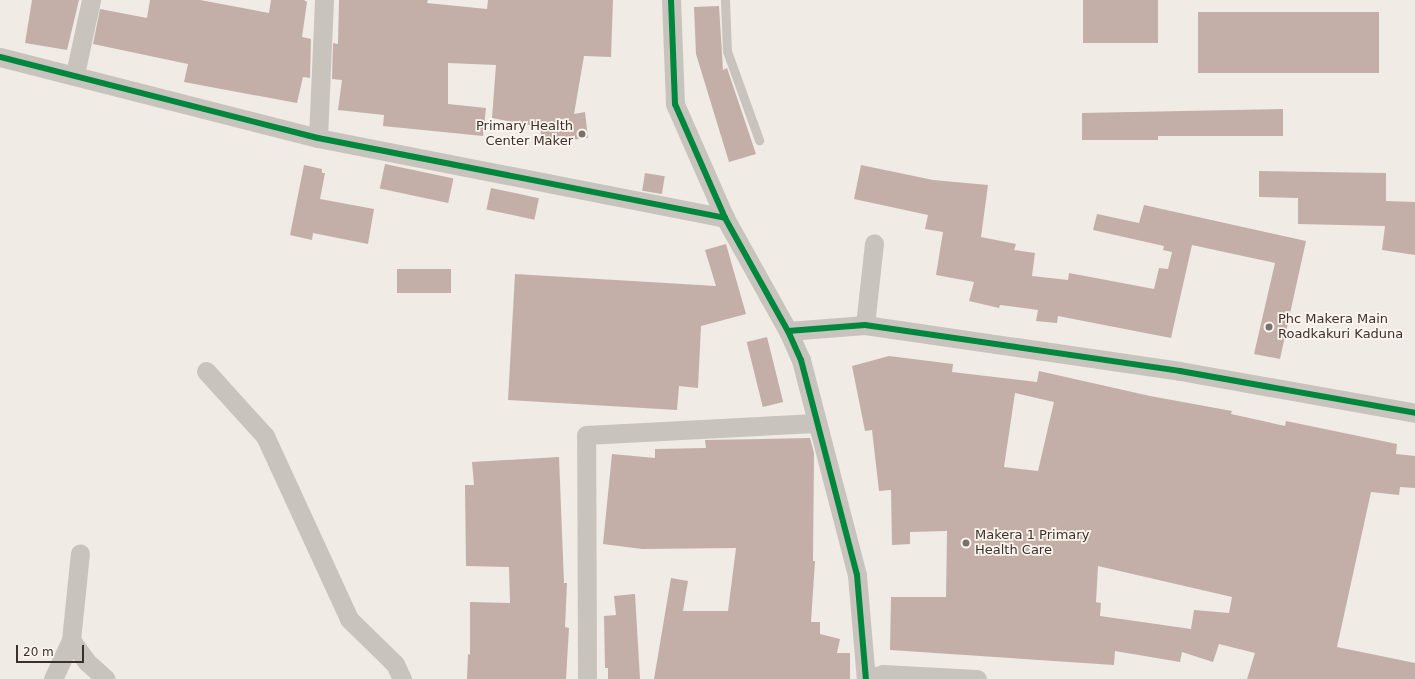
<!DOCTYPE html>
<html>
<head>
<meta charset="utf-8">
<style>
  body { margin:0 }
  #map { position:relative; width:1415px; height:679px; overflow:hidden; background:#f0ebe5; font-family:"DejaVu Sans",sans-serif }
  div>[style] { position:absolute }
  .building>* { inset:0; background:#c3afa7; transform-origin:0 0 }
  .lane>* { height:9px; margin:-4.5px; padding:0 4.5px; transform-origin:4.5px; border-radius:4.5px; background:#c9c3be }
  .street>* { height:19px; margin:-9.5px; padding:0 9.5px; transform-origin:9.5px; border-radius:9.5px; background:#c9c3be }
  .cycleway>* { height:6px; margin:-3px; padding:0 3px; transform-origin:3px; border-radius:3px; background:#00873e }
  .dots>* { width:11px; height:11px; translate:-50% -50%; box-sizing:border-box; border:2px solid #fbf5ee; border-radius:50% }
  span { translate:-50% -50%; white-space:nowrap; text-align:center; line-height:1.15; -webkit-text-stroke:3.5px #fbf5ee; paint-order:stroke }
  .poi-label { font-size:13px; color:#3b302b }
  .right { translate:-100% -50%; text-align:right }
  .left { translate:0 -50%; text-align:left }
  .scale { position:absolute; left:16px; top:645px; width:68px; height:18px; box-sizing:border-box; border:2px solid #3b302b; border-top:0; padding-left:5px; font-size:12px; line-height:14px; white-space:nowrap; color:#3b302b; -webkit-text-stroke:3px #fbf5ee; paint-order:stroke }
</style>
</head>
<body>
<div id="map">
  <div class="building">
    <div style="clip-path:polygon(32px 0,79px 0,67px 50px,25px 43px)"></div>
    <div style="clip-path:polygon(150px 0,200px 0,269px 13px,271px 0,304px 0,307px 2px,302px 37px,311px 39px,310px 78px,303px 77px,297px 103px,184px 82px,188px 64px,93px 44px,100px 9px,147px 18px)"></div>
    <div style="clip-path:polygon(339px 0,428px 0,427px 3px,487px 9px,488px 0,613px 0,611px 57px,584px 56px,574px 114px,585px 112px,588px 138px,542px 143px,540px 127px,492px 118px,496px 65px,448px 63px,448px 104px,486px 108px,483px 136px,383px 126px,384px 115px,338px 110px,342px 80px,332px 79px,333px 43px,338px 44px)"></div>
    <div style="left:1083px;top:0;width:75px;height:43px"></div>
    <div style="clip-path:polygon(719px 6px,723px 70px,727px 68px,756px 154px,729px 162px,696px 54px,694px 7px)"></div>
    <div style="left:1198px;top:12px;width:181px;height:61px"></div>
    <div style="clip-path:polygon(1283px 109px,1283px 136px,1158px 136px,1158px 140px,1082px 140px,1082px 113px)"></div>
    <div style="left:385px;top:164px;width:70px;height:25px;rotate:12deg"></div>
    <div style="clip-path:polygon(304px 165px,322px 169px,322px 173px,325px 173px,320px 199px,374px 209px,368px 244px,313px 233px,312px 240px,290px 235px)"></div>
    <div style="clip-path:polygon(861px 165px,933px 180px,988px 185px,981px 237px,1016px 244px,1014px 250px,1035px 253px,1032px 276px,1068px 280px,1069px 273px,1154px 289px,1159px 268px,1168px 269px,1172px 252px,1163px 250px,1164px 246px,1093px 230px,1097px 214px,1139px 223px,1144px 205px,1306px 241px,1280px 359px,1254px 354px,1275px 263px,1192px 245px,1171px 338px,1058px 316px,1057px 323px,1036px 321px,1038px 310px,1000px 305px,999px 308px,969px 301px,974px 282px,936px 275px,943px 232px,925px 229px,928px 215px,854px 199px)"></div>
    <div style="clip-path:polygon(1259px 171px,1386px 173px,1386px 201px,1415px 202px,1415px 255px,1382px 250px,1385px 226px,1298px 224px,1298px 198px,1259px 197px)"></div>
    <div style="left:645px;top:173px;width:20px;height:18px;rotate:9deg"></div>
    <div style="left:491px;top:188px;width:49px;height:22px;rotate:12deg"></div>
    <div style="clip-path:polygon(726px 244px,746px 314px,701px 326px,698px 388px,679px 386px,677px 410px,508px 400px,515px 274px,716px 286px,705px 250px)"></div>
    <div style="left:397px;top:269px;width:54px;height:24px"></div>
    <div style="left:767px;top:337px;width:67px;height:21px;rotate:76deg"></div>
    <div style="clip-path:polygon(evenodd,889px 356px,953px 364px,952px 372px,1037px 382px,1039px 371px,1150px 396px,1232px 411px,1231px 414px,1285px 426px,1286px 421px,1397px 444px,1396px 454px,1415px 456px,1415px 488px,1400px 487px,1399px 495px,1371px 492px,1337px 647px,1415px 663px,1415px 679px,1247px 679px,1255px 653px,1219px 644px,1213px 662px,1182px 652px,1180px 662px,1115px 651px,1114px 665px,890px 650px,891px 597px,946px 597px,947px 531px,910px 532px,910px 544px,892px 545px,891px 490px,879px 491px,872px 430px,865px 431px,852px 366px,889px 356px,1015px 393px,1054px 402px,1038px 471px,1004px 467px,1015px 393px,889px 356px,1098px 566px,1232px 597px,1229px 613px,1194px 610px,1191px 629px,1100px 616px,1101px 603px,1096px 602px,1098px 566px)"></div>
    <div style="clip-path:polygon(810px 438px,814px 453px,813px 561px,815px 561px,811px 622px,820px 622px,820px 634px,840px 639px,837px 653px,850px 653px,850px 679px,654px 679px,671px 578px,688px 581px,683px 611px,728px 611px,736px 548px,642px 549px,603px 544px,612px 454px,655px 458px,655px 449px,706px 448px,705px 440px)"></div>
    <div style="clip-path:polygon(559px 457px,564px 583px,567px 583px,565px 627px,569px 628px,566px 679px,467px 679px,468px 654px,470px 655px,470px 602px,510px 603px,509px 567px,466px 566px,465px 485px,474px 485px,472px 462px)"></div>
    <div style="clip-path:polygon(635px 594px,640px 679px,608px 679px,608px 668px,605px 668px,604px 616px,616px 615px,614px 596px)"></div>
  </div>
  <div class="lane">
    <div style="left:725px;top:0;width:51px;rotate:87.8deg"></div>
    <div style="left:727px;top:51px;width:95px;rotate:70.2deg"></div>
  </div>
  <div class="street">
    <div style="left:671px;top:0;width:104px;rotate:87.8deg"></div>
    <div style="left:675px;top:104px;width:124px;rotate:66.3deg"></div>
    <div style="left:725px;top:218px;width:129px;rotate:60.9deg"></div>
    <div style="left:788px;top:331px;width:32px;rotate:66deg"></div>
    <div style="left:801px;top:360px;width:222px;rotate:75.4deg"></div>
    <div style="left:857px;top:575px;width:104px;rotate:85.1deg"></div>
    <div style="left:0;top:57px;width:328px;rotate:14.3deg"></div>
    <div style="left:318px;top:138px;width:415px;rotate:11.1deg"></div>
    <div style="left:75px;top:74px;width:76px;rotate:-77.8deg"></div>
    <div style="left:318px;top:138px;width:138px;rotate:-87.5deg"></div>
    <div style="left:865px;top:325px;width:82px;rotate:-83.7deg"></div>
    <div style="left:788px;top:331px;width:77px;rotate:-4.5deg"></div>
    <div style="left:865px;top:325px;width:318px;rotate:8.3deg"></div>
    <div style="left:1180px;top:371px;width:239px;rotate:10.1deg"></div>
    <div style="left:206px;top:371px;width:88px;rotate:47.8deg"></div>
    <div style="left:265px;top:436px;width:201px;rotate:65.3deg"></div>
    <div style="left:349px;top:619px;width:64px;rotate:44.4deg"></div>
    <div style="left:395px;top:664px;width:17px;rotate:65deg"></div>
    <div style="left:71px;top:640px;width:87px;rotate:-84.1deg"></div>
    <div style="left:53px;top:679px;width:43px;rotate:-65.2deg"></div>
    <div style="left:71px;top:640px;width:27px;rotate:54deg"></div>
    <div style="left:87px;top:662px;width:25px;rotate:42deg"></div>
    <div style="left:587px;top:679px;width:244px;rotate:-90.2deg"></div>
    <div style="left:586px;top:435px;width:230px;rotate:-3deg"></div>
    <div style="left:866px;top:679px;width:18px;rotate:-16deg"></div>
    <div style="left:883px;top:674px;width:94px;rotate:3deg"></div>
  </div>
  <div class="cycleway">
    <div style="left:671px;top:0;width:104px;rotate:87.8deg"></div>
    <div style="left:675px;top:104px;width:124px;rotate:66.3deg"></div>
    <div style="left:725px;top:218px;width:129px;rotate:60.9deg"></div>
    <div style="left:788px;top:331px;width:32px;rotate:66deg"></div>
    <div style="left:801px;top:360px;width:222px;rotate:75.4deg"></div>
    <div style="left:857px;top:575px;width:104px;rotate:85.1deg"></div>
    <div style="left:0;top:57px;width:328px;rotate:14.3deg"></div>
    <div style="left:318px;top:138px;width:415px;rotate:11.1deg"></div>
    <div style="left:788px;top:331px;width:77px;rotate:-4.5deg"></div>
    <div style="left:865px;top:325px;width:318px;rotate:8.3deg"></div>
    <div style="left:1180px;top:371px;width:239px;rotate:10.1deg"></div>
  </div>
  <div class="dots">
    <div style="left:582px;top:134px;background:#7a716c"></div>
    <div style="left:1269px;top:327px;background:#7a716c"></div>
    <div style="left:966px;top:543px;background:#7a716c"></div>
  </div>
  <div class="poi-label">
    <span class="right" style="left:573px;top:134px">Primary Health<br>Center Maker</span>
    <span class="left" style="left:1278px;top:327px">Phc Makera Main<br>Roadkakuri Kaduna</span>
    <span class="left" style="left:975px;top:543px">Makera 1 Primary<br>Health Care</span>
  </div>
  <div class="scale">20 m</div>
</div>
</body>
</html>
